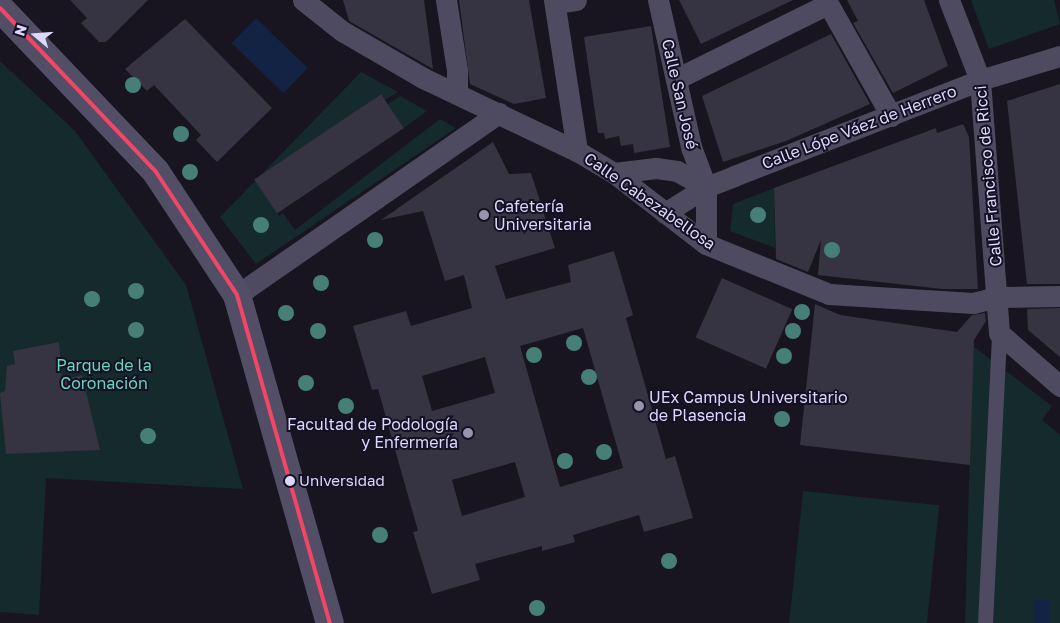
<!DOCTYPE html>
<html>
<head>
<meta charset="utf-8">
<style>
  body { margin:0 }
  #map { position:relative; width:1060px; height:623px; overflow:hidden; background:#181520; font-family:"Golos Text",sans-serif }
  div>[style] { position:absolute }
  .green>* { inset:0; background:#152a2c; transform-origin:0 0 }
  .water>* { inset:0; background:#132343; transform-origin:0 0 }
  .building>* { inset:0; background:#363342; transform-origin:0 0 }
  .pedestrian>* { height:15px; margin:-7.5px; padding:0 7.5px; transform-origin:7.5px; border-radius:7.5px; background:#4e4b60 }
  .minor>* { height:21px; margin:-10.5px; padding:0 10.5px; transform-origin:10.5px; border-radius:10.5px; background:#4e4b60 }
  .secondary>* { height:28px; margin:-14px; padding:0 14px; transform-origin:14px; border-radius:14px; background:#514e66 }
  .bus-1>* { height:4px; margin:-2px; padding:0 2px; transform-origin:2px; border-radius:2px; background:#f34667 }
  .trees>* { width:16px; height:16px; margin:-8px; border-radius:50%; background:#457f77 }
  .dots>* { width:14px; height:14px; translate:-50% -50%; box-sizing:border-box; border:2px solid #151124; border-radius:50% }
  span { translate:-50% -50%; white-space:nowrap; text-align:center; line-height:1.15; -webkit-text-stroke:4px #151124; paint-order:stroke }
  .bus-label { font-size:15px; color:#ddd8fb }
  .left { translate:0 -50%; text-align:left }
  .street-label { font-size:16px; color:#ddd8fb }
  .poi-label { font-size:16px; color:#ddd8fb }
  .right { translate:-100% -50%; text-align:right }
  .park-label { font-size:16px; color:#6ad5bf }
  .north { position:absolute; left:10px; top:10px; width:50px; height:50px; -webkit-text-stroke:4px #151124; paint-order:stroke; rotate:288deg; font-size:14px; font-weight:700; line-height:20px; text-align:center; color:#ddd8fb }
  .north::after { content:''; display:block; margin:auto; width:18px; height:22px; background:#ddd8fb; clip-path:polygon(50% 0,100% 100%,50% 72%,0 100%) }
</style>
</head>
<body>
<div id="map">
  <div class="green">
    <div style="clip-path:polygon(971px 0,1054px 0,1060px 24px,989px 49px)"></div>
    <div style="clip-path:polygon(0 61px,75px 131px,186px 285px,243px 489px,46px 478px,39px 615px,0 612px)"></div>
    <div style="clip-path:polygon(361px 72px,398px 92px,385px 100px,380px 94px,256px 182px,279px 216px,283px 213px,295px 230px,440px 119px,456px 128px,256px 264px,220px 217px)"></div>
    <div style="clip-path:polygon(400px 96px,427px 111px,404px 128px,388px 104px)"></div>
    <div style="clip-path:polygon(774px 188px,775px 248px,730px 231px,733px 204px)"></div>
    <div style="clip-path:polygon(973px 346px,1052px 406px,1042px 420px,1060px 435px,1060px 623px,965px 623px)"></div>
    <div style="left:803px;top:491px;width:137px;height:133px;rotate:6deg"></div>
  </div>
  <div class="water">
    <div style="left:256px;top:18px;width:72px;height:35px;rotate:44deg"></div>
    <div style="left:1034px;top:600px;width:15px;height:23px"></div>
  </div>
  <div class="building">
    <div style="clip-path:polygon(70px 0,148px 0,106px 42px,99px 42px,81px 23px,87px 18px)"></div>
    <div style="clip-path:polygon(343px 0,424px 0,433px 69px,349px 21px)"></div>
    <div style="clip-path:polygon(459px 0,529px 0,546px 98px,514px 104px,470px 84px)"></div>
    <div style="clip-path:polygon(679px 0,793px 0,701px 44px)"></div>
    <div style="clip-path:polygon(847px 0,924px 0,948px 66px,893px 93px,853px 23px,858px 21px)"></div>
    <div style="clip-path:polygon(185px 19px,272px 108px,217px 162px,196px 140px,201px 135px,154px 85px,147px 91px,125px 69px)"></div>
    <div style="clip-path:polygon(651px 26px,670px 147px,634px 153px,633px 144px,621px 146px,619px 136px,605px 139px,604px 133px,598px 133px,584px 37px)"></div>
    <div style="clip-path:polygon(831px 34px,870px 104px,786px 141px,723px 162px,702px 96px)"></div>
    <div style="clip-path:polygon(1060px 84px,1060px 284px,1027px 284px,1007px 101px)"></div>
    <div style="left:381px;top:94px;width:41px;height:153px;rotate:56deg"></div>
    <div style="clip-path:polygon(963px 124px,969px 137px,978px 289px,942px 289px,818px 275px,821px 240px,808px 272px,776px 259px,774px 188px,936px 128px,937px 133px)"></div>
    <div style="clip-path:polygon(evenodd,493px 142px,509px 174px,531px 173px,555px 248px,495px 266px,506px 299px,571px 282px,568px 265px,614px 251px,633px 315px,626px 318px,666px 459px,675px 456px,693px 518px,644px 532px,639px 515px,573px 535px,575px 542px,542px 551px,542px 546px,475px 564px,480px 580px,432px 594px,413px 532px,418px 531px,378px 389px,372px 390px,353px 326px,406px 311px,411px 326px,472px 308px,464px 275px,445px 281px,423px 211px,381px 220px,493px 142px,583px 328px,623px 468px,560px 487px,520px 346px,583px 328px,493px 142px,485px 357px,495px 393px,432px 411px,422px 376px,485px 357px,493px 142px,515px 462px,525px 497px,462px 516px,452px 480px,515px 462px)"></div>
    <div style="left:722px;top:278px;width:77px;height:65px;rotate:24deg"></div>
    <div style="clip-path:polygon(815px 304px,840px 315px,957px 332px,972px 315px,985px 313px,986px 321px,974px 340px,970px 465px,800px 445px)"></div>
    <div style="clip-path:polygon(1060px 308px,1060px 357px,1028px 330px,1027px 309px)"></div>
    <div style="clip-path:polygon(59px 342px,62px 380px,82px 375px,100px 450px,6px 454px,0 393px,5px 391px,7px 366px,15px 364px,13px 351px)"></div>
  </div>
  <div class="pedestrian">
    <div style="left:985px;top:623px;width:290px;rotate:-87.2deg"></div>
  </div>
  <div class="minor">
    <div style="left:303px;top:0;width:50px;rotate:38.5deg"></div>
    <div style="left:342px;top:31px;width:94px;rotate:30.1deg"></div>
    <div style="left:423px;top:78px;width:170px;rotate:25.4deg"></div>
    <div style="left:577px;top:151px;width:43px;rotate:30.7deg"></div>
    <div style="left:614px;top:173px;width:116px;rotate:37.7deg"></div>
    <div style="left:706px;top:244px;width:133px;rotate:22.1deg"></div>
    <div style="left:829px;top:294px;width:144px;rotate:3.6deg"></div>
    <div style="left:973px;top:303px;width:25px;rotate:-14deg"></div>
    <div style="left:997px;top:297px;width:63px;rotate:-0.9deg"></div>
    <div style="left:446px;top:0;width:71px;rotate:81.1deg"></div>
    <div style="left:457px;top:70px;width:23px;rotate:90deg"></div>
    <div style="left:554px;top:0;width:153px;rotate:81.3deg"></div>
    <div style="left:658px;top:0;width:151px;rotate:77.3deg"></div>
    <div style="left:691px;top:147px;width:43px;rotate:69.4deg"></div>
    <div style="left:706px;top:187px;width:57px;rotate:90deg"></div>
    <div style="left:826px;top:0;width:133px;rotate:60.7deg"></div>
    <div style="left:949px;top:0;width:86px;rotate:68.8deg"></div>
    <div style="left:980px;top:80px;width:254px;rotate:85.7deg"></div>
    <div style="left:999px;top:333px;width:81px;rotate:41deg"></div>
    <div style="left:555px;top:3px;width:21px;rotate:-8deg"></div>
    <div style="left:676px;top:79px;width:169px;rotate:-26.3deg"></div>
    <div style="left:614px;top:173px;width:42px;rotate:-6.8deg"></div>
    <div style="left:656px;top:168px;width:21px;rotate:8deg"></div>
    <div style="left:677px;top:171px;width:29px;rotate:29deg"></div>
    <div style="left:665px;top:213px;width:49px;rotate:-32.4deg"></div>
    <div style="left:706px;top:187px;width:30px;rotate:-21deg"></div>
    <div style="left:734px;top:176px;width:264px;rotate:-21.3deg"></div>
    <div style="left:980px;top:80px;width:84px;rotate:-16.7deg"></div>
    <div style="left:237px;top:295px;width:319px;rotate:-34.8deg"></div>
  </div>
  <div class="secondary">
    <div style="left:0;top:8px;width:226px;rotate:46.4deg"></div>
    <div style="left:156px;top:172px;width:147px;rotate:56.6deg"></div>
    <div style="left:237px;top:295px;width:341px;rotate:74.2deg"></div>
  </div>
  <div class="bus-1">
    <div style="left:0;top:8px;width:226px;rotate:46.4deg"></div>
    <div style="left:156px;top:172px;width:147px;rotate:56.6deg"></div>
    <div style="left:237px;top:295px;width:341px;rotate:74.2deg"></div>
  </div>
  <div class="trees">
    <div style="left:133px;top:85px"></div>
    <div style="left:181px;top:134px"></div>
    <div style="left:190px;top:172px"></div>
    <div style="left:758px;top:215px"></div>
    <div style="left:261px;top:225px"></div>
    <div style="left:375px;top:240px"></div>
    <div style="left:832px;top:250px"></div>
    <div style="left:321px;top:283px"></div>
    <div style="left:136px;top:291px"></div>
    <div style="left:92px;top:299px"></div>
    <div style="left:802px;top:312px"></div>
    <div style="left:286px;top:313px"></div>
    <div style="left:136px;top:330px"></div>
    <div style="left:318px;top:331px"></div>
    <div style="left:793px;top:331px"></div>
    <div style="left:574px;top:343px"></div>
    <div style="left:534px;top:355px"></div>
    <div style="left:784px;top:356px"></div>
    <div style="left:589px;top:377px"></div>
    <div style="left:306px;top:383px"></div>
    <div style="left:346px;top:406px"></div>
    <div style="left:782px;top:419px"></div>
    <div style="left:148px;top:436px"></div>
    <div style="left:604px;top:452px"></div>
    <div style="left:565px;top:461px"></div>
    <div style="left:380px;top:535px"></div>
    <div style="left:669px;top:561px"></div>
    <div style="left:537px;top:608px"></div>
  </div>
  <div class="dots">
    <div style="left:484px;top:215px;background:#9894ae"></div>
    <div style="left:639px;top:406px;background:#9894ae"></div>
    <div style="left:468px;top:433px;background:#9894ae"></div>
    <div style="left:290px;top:481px;background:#ddd8fb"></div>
  </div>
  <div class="bus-label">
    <span class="left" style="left:299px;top:481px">Universidad</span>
  </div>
  <div class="street-label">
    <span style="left:680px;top:94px;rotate:77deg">Calle San José</span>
    <span style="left:859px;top:127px;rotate:-21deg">Calle Lópe Váez de Herrero</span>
    <span style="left:988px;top:176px;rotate:-95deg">Calle Francisco de Ricci</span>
    <span style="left:650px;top:201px;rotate:35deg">Calle Cabezabellosa</span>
  </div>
  <div class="poi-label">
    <span class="left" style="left:494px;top:215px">Cafetería<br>Universitaria</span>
    <span class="left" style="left:649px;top:406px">UEx Campus Universitario<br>de Plasencia</span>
    <span class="right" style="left:458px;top:433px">Facultad de Podología<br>y Enfermería</span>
  </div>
  <div class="park-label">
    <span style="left:104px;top:374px">Parque de la<br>Coronación</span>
  </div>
  <div class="north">N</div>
</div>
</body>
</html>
